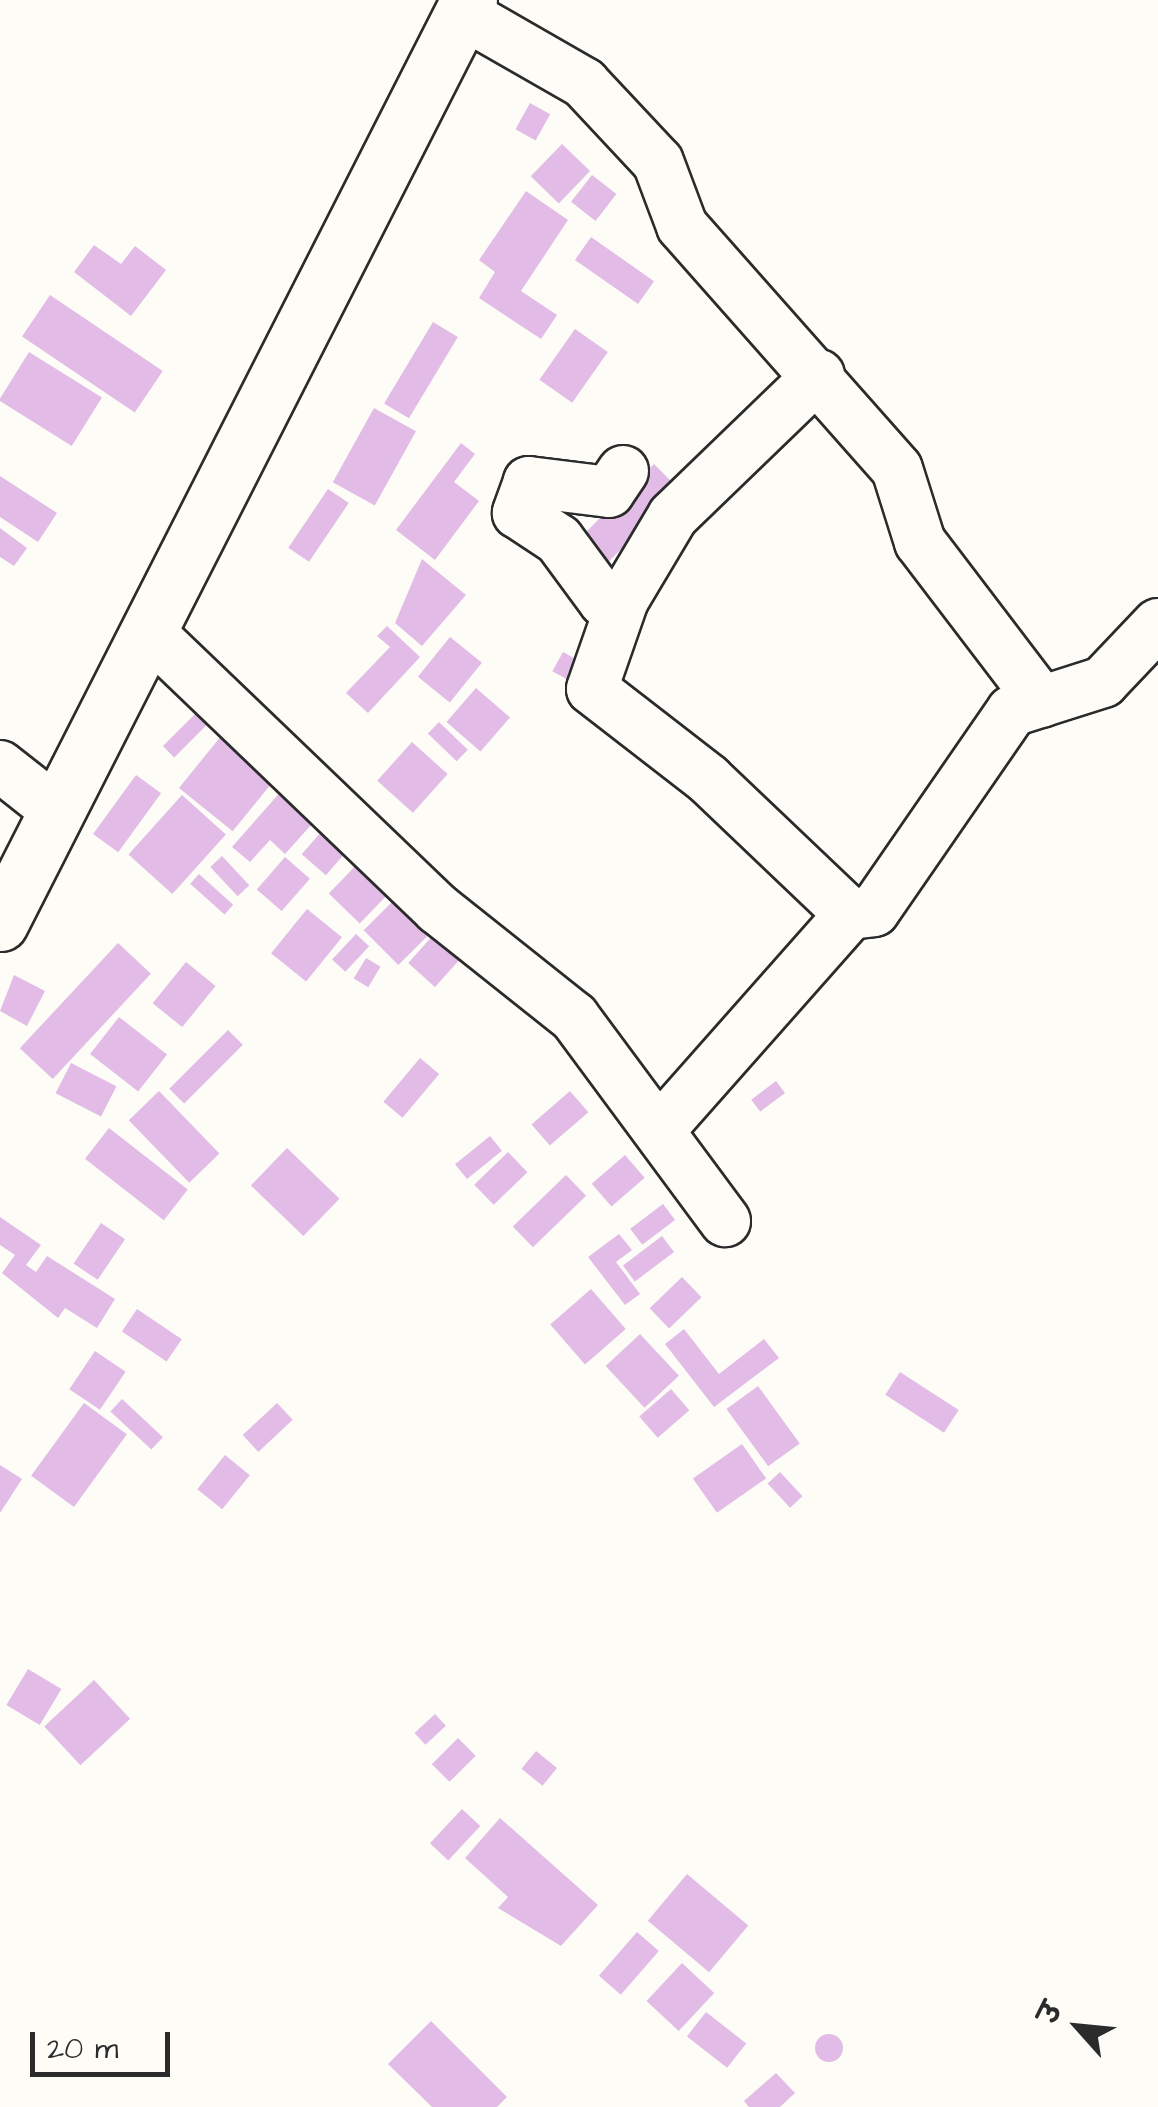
<!DOCTYPE html>
<html>
<head>
<meta charset="utf-8">
<style>
  body { margin:0 }
  #map { position:relative; width:1158px; height:2107px; overflow:hidden; background:#fdfcf7; font-family:"Architects Daughter","Playpen Sans Deva",sans-serif }
  div>[style] { position:absolute }
  .building>* { inset:0; background:#e2bce6; transform-origin:0 0 }
  .round { border-radius:50% }
  .roads { filter:drop-shadow(2px 0 #2b2b2b) drop-shadow(-2px 0 #2b2b2b) drop-shadow(0 2px #2b2b2b) drop-shadow(0 -2px #2b2b2b) }
  .street>* { height:50px; margin:-25px; padding:0 25px; transform-origin:25px; border-radius:25px; background:#fdfcf7 }
  .secondary>* { height:55px; margin:-27.5px; padding:0 27.5px; transform-origin:27.5px; border-radius:27.5px; background:#fdfcf7 }
  span { translate:-50% -50%; white-space:nowrap; text-align:center; line-height:1.15; -webkit-text-stroke:8px #fdfcf7; paint-order:stroke }
  .north { position:absolute; left:1028px; top:1977px; width:100px; height:100px; -webkit-text-stroke:8px #fdfcf7; paint-order:stroke; rotate:297deg; font-size:28px; font-weight:700; line-height:40px; text-align:center; color:#2b2b2b }
  .north::after { content:''; display:block; margin:auto; width:35px; height:45px; background:#2b2b2b; clip-path:polygon(50% 0,100% 100%,50% 72%,0 100%) }
  .scale { position:absolute; left:30px; top:2032px; width:140px; height:45px; box-sizing:border-box; border:5px solid #2b2b2b; border-top:0; padding-left:12px; font-size:30px; line-height:35px; white-space:nowrap; color:#2b2b2b; -webkit-text-stroke:8px #fdfcf7; paint-order:stroke }
</style>
</head>
<body>
<div id="map">
  <div class="building">
    <div style="left:530px;top:103px;width:23px;height:30px;rotate:29deg"></div>
    <div style="left:562px;top:144px;width:39px;height:45px;rotate:44deg"></div>
    <div style="left:592px;top:175px;width:31px;height:34px;rotate:38deg"></div>
    <div style="clip-path:polygon(526px 191px,568px 220px,521px 291px,557px 315px,541px 339px,479px 298px,495px 272px,479px 260px)"></div>
    <div style="left:591px;top:237px;width:77px;height:28px;rotate:35deg"></div>
    <div style="clip-path:polygon(94px 245px,121px 264px,135px 246px,166px 270px,131px 316px,74px 272px)"></div>
    <div style="left:50px;top:295px;width:136px;height:50px;rotate:34deg"></div>
    <div style="left:433px;top:322px;width:29px;height:95px;rotate:31deg"></div>
    <div style="left:575px;top:329px;width:40px;height:62px;rotate:35deg"></div>
    <div style="left:29px;top:352px;width:86px;height:57px;rotate:32deg"></div>
    <div style="left:374px;top:408px;width:48px;height:85px;rotate:29deg"></div>
    <div style="clip-path:polygon(461px 443px,475px 454px,454px 482px,479px 501px,435px 560px,396px 530px)"></div>
    <div style="left:654px;top:464px;width:37px;height:107px;rotate:45deg"></div>
    <div style="clip-path:polygon(0 476px,57px 513px,38px 542px,0 517px)"></div>
    <div style="left:328px;top:489px;width:25px;height:71px;rotate:34deg"></div>
    <div style="clip-path:polygon(0 528px,27px 548px,14px 566px,0 557px)"></div>
    <div style="clip-path:polygon(422px 559px,466px 595px,422px 646px,395px 623px)"></div>
    <div style="clip-path:polygon(387px 626px,420px 657px,368px 713px,346px 693px,390px 647px,377px 636px)"></div>
    <div style="left:450px;top:637px;width:41px;height:51px;rotate:39deg"></div>
    <div style="left:563px;top:652px;width:26px;height:22px;rotate:29deg"></div>
    <div style="left:476px;top:688px;width:45px;height:45px;rotate:41deg"></div>
    <div style="left:199px;top:710px;width:16px;height:51px;rotate:45deg"></div>
    <div style="left:439px;top:722px;width:40px;height:16px;rotate:44deg"></div>
    <div style="left:230px;top:725px;width:69px;height:81px;rotate:39deg"></div>
    <div style="left:412px;top:742px;width:48px;height:52px;rotate:42deg"></div>
    <div style="clip-path:polygon(297px 773px,331px 803px,285px 854px,270px 840px,250px 862px,232px 847px)"></div>
    <div style="left:136px;top:775px;width:31px;height:73px;rotate:36deg"></div>
    <div style="left:182px;top:795px;width:59px;height:80px;rotate:42deg"></div>
    <div style="left:328px;top:824px;width:32px;height:40px;rotate:41deg"></div>
    <div style="left:367px;top:854px;width:43px;height:55px;rotate:44deg"></div>
    <div style="left:222px;top:856px;width:40px;height:16px;rotate:47deg"></div>
    <div style="left:285px;top:857px;width:33px;height:43px;rotate:41deg"></div>
    <div style="left:199px;top:874px;width:46px;height:13px;rotate:42deg"></div>
    <div style="left:404px;top:890px;width:49px;height:57px;rotate:45deg"></div>
    <div style="left:307px;top:909px;width:45px;height:57px;rotate:39deg"></div>
    <div style="left:437px;top:931px;width:36px;height:43px;rotate:42deg"></div>
    <div style="left:356px;top:934px;width:18px;height:35px;rotate:43deg"></div>
    <div style="left:118px;top:943px;width:45px;height:144px;rotate:43deg"></div>
    <div style="left:366px;top:958px;width:17px;height:24px;rotate:31deg"></div>
    <div style="left:186px;top:962px;width:38px;height:53px;rotate:39deg"></div>
    <div style="clip-path:polygon(14px 975px,45px 991px,27px 1026px,0 1011px)"></div>
    <div style="left:119px;top:1017px;width:61px;height:47px;rotate:38deg"></div>
    <div style="left:228px;top:1030px;width:21px;height:83px;rotate:45deg"></div>
    <div style="left:420px;top:1058px;width:25px;height:57px;rotate:40deg"></div>
    <div style="left:71px;top:1063px;width:51px;height:34px;rotate:27deg"></div>
    <div style="left:776px;top:1081px;width:15px;height:31px;rotate:53deg"></div>
    <div style="left:159px;top:1091px;width:87px;height:42px;rotate:46deg"></div>
    <div style="left:570px;top:1091px;width:28px;height:51px;rotate:49deg"></div>
    <div style="left:109px;top:1128px;width:100px;height:39px;rotate:38deg"></div>
    <div style="left:490px;top:1136px;width:19px;height:45px;rotate:51deg"></div>
    <div style="left:287px;top:1148px;width:73px;height:52px;rotate:44deg"></div>
    <div style="left:508px;top:1152px;width:28px;height:47px;rotate:46deg"></div>
    <div style="left:625px;top:1155px;width:30px;height:44px;rotate:49deg"></div>
    <div style="left:566px;top:1175px;width:29px;height:74px;rotate:46deg"></div>
    <div style="left:663px;top:1204px;width:20px;height:41px;rotate:53deg"></div>
    <div style="clip-path:polygon(0 1217px,41px 1245px,26px 1265px,36px 1272px,47px 1256px,115px 1299px,97px 1328px,65px 1308px,58px 1318px,2px 1273px,15px 1255px,0 1245px)"></div>
    <div style="left:101px;top:1223px;width:29px;height:49px;rotate:34deg"></div>
    <div style="clip-path:polygon(619px 1234px,632px 1250px,616px 1262px,640px 1294px,625px 1305px,588px 1257px)"></div>
    <div style="left:662px;top:1236px;width:20px;height:49px;rotate:53deg"></div>
    <div style="left:682px;top:1277px;width:28px;height:45px;rotate:46deg"></div>
    <div style="left:591px;top:1289px;width:53px;height:54px;rotate:49deg"></div>
    <div style="left:137px;top:1309px;width:54px;height:27px;rotate:34deg"></div>
    <div style="clip-path:polygon(684px 1329px,719px 1374px,764px 1339px,779px 1358px,714px 1407px,665px 1344px)"></div>
    <div style="left:640px;top:1334px;width:57px;height:47px;rotate:47deg"></div>
    <div style="left:95px;top:1351px;width:37px;height:46px;rotate:34deg"></div>
    <div style="left:900px;top:1372px;width:70px;height:27px;rotate:33deg"></div>
    <div style="left:758px;top:1386px;width:71px;height:39px;rotate:54deg"></div>
    <div style="left:671px;top:1389px;width:28px;height:42px;rotate:49deg"></div>
    <div style="left:122px;top:1399px;width:56px;height:17px;rotate:43deg"></div>
    <div style="left:84px;top:1403px;width:53px;height:90px;rotate:36deg"></div>
    <div style="left:277px;top:1403px;width:23px;height:47px;rotate:47deg"></div>
    <div style="left:742px;top:1444px;width:42px;height:60px;rotate:55deg"></div>
    <div style="left:225px;top:1455px;width:32px;height:44px;rotate:39deg"></div>
    <div style="clip-path:polygon(0 1465px,22px 1479px,0 1513px)"></div>
    <div style="left:780px;top:1472px;width:33px;height:17px;rotate:47deg"></div>
    <div style="left:28px;top:1669px;width:39px;height:42px;rotate:31deg"></div>
    <div style="left:94px;top:1680px;width:53px;height:68px;rotate:47deg"></div>
    <div style="left:435px;top:1714px;width:16px;height:28px;rotate:47deg"></div>
    <div style="left:458px;top:1738px;width:25px;height:37px;rotate:45deg"></div>
    <div style="left:536px;top:1751px;width:27px;height:23px;rotate:39deg"></div>
    <div style="left:462px;top:1809px;width:25px;height:47px;rotate:43deg"></div>
    <div style="clip-path:polygon(500px 1818px,598px 1905px,561px 1946px,498px 1908px,508px 1897px,465px 1858px)"></div>
    <div style="left:687px;top:1874px;width:80px;height:61px;rotate:40deg"></div>
    <div style="left:637px;top:1932px;width:29px;height:58px;rotate:41deg"></div>
    <div style="left:682px;top:1963px;width:44px;height:52px;rotate:43deg"></div>
    <div style="left:706px;top:2012px;width:51px;height:31px;rotate:38deg"></div>
    <div style="clip-path:polygon(431px 2021px,507px 2097px,497px 2107px,432px 2107px,388px 2064px)"></div>
    <div class="round" style="left:815px;top:2034px;width:28px;height:28px"></div>
    <div style="clip-path:polygon(776px 2073px,795px 2093px,780px 2107px,749px 2107px,744px 2101px)"></div>
  </div>
  <div class="roads">
    <div class="street">
      <div style="left:462px;top:13px;width:141px;rotate:29.8deg"></div>
      <div style="left:584px;top:83px;width:108px;rotate:46.9deg"></div>
      <div style="left:658px;top:162px;width:68px;rotate:69.4deg"></div>
      <div style="left:682px;top:226px;width:324px;rotate:48.5deg"></div>
      <div style="left:897px;top:469px;width:77px;rotate:72.5deg"></div>
      <div style="left:920px;top:542px;width:201px;rotate:52.7deg"></div>
      <div style="left:819px;top:375px;width:203px;rotate:136deg"></div>
      <div style="left:673px;top:516px;width:98px;rotate:120.8deg"></div>
      <div style="left:623px;top:600px;width:94px;rotate:109.2deg"></div>
      <div style="left:592px;top:689px;width:147px;rotate:37.8deg"></div>
      <div style="left:708px;top:779px;width:196px;rotate:43.6deg"></div>
      <div style="left:850px;top:914px;width:24px;rotate:-7deg"></div>
      <div style="left:874px;top:911px;width:243px;rotate:-55.4deg"></div>
      <div style="left:1012px;top:711px;width:96px;rotate:-17.7deg"></div>
      <div style="left:1103px;top:682px;width:80px;rotate:-46.5deg"></div>
      <div style="left:623px;top:471px;width:25px;rotate:124deg"></div>
      <div style="left:609px;top:492px;width:81px;rotate:-172.9deg"></div>
      <div style="left:529px;top:482px;width:33px;rotate:110deg"></div>
      <div style="left:518px;top:513px;width:49px;rotate:33.4deg"></div>
      <div style="left:559px;top:540px;width:76px;rotate:53.6deg"></div>
      <div style="left:604px;top:601px;width:19px;rotate:-3deg"></div>
      <div style="left:148px;top:631px;width:402px;rotate:43.8deg"></div>
      <div style="left:438px;top:909px;width:174px;rotate:38.5deg"></div>
      <div style="left:574px;top:1017px;width:254px;rotate:53.5deg"></div>
      <div style="left:0;top:766px;width:73px;rotate:38.3deg"></div>
      <div style="left:661px;top:1128px;width:286px;rotate:-48.5deg"></div>
    </div>
    <div class="secondary">
      <div style="left:0;top:923px;width:1035px;rotate:-63.06deg"></div>
    </div>
  </div>
  <div class="north">उ</div>
  <div class="scale">20 m</div>
</div>
</body>
</html>
